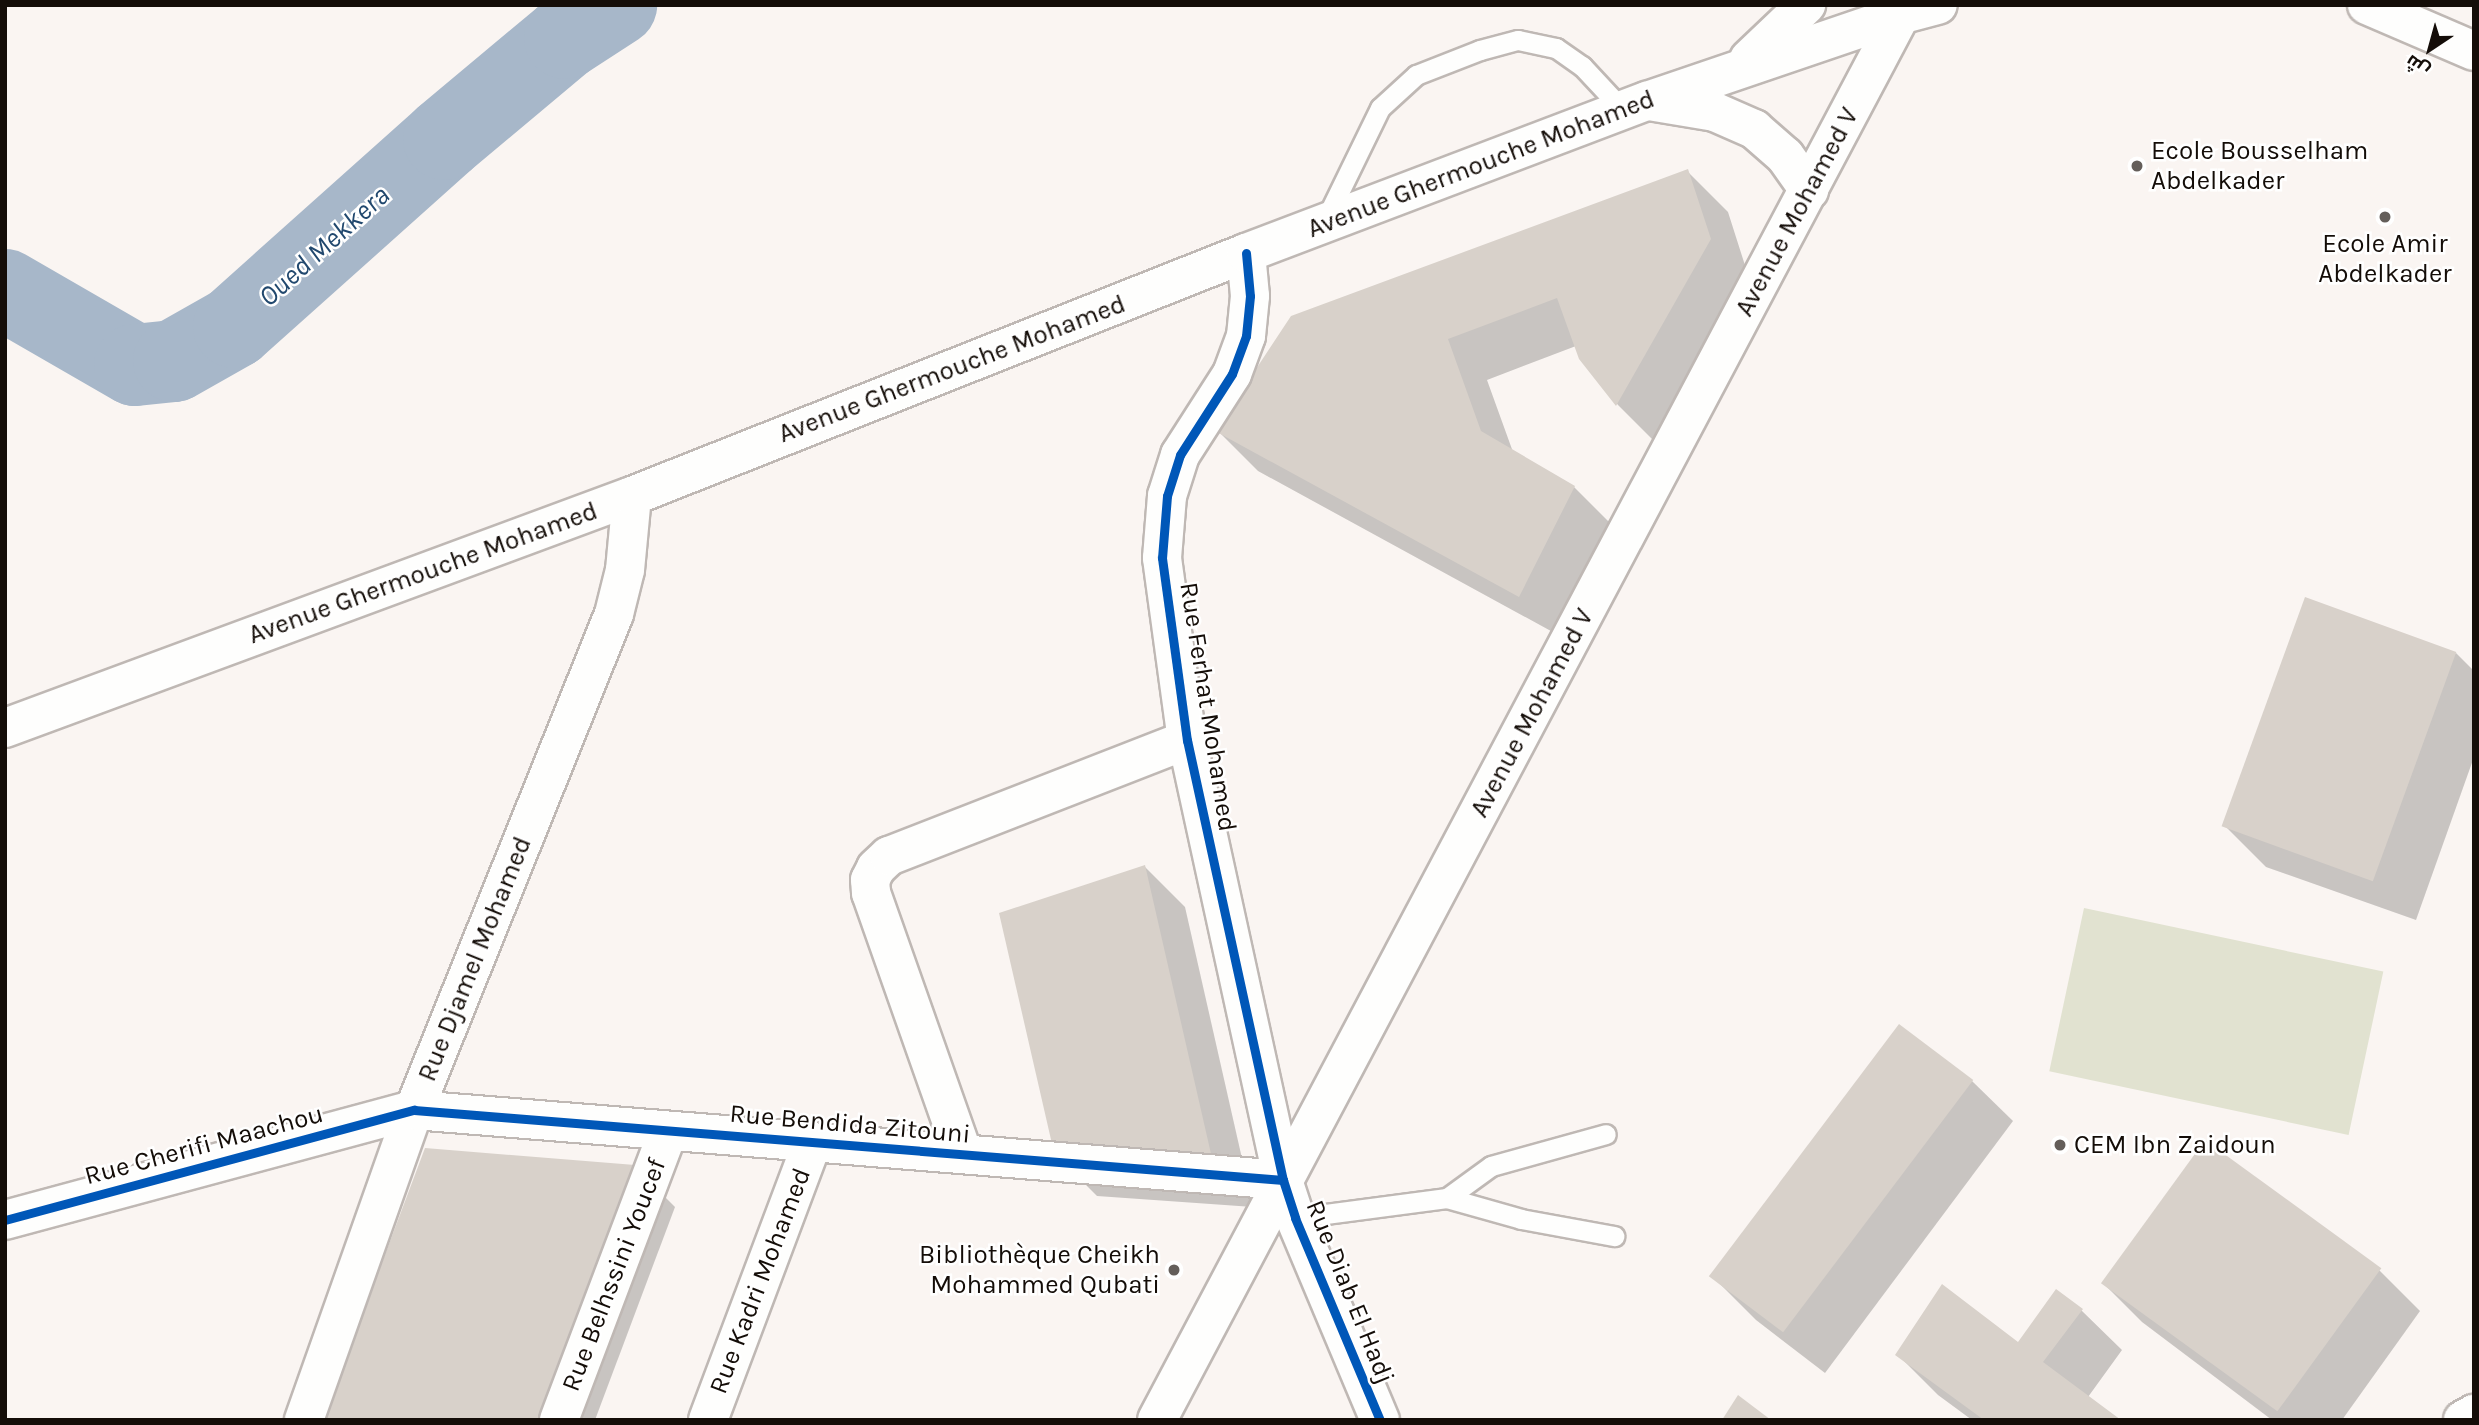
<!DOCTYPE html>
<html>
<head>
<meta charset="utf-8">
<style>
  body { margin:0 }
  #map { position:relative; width:2479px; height:1425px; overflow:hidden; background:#faf5f2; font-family:Karla,Cairo,sans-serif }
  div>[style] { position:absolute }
  .green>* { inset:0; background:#e1e2d0; transform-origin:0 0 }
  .shadow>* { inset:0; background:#0003 }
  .river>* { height:82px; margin:-41px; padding:0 41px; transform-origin:41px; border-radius:41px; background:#a7b7c9 }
  .building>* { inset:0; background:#d8d1ca; transform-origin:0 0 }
  .roads { filter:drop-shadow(2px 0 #bfb8b4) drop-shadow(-2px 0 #bfb8b4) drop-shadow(0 2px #bfb8b4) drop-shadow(0 -2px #bfb8b4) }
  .service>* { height:19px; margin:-9.5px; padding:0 9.5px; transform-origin:9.5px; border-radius:9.5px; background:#fefefd }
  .minor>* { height:38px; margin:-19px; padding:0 19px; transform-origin:19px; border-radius:19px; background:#fefefd }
  .secondary>* { height:38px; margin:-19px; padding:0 19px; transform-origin:19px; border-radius:19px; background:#fefefd }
  .primary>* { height:38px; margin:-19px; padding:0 19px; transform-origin:19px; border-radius:19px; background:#fefefd }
  .cycleway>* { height:9px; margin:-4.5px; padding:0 4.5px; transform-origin:4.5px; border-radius:4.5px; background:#0057b8 }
  .dots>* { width:19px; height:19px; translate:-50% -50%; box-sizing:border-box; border:4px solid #fff; border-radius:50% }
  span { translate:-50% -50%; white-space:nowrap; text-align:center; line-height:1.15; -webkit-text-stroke:5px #fff; paint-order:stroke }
  .poi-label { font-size:26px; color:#140d08 }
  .left { translate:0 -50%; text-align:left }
  .right { translate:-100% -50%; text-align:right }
  .street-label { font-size:26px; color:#140d08 }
  .water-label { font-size:28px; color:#21486e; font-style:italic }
  .frame { position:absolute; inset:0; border:7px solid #140d08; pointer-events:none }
  .north { position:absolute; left:2395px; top:14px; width:70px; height:70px; -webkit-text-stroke:5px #fff; paint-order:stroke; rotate:216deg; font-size:19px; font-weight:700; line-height:28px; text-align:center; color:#140d08 }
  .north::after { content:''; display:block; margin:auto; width:24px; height:32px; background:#140d08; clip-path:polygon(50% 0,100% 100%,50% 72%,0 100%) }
</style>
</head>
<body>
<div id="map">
  <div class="green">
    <div style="left:2084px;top:908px;width:306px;height:167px;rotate:12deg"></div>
  </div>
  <div class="shadow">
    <div style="clip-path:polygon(1687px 171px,1728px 212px,1750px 281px,1658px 445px,1618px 405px,1580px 358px,1576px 346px,1487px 380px,1513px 452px,1574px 487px,1615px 528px,1560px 636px,1258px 471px,1217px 430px)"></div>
    <div style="clip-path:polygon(2456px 653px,2474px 671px,2474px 757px,2416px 920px,2266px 867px,2226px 827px)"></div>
    <div style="clip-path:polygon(1145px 867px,1185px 907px,1253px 1207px,1097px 1196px,1057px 1156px)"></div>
    <div style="clip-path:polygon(1899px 1026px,1972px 1081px,2013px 1121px,1825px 1373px,1756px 1320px,1715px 1279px)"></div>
    <div style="clip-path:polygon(635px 1167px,675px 1207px,595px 1420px,325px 1420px)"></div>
    <div style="clip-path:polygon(2379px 1270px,2420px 1311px,2342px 1420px,2272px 1420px,2142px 1322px,2102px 1282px)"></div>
    <div style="clip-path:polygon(2081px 1310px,2122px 1350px,2088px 1397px,2118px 1420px,1972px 1420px,1938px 1395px,1897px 1354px,2018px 1344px)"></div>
  </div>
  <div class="river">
    <div style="left:5px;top:290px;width:150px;rotate:30deg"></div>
    <div style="left:135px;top:365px;width:39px;rotate:-6deg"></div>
    <div style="left:174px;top:361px;width:69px;rotate:-29.5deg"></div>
    <div style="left:234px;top:327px;width:282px;rotate:-41.8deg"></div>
    <div style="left:444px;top:139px;width:158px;rotate:-39.9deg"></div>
    <div style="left:565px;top:38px;width:61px;rotate:-32.9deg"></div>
  </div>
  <div class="building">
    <div style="clip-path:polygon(1688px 169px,1711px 239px,1616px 406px,1579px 359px,1557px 298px,1448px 339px,1481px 431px,1575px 486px,1519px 597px,1215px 431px,1291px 316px)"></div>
    <div style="left:2305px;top:597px;width:161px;height:244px;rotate:20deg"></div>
    <div style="clip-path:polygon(1145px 865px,1214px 1167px,1055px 1157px,999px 913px)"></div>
    <div style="left:1899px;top:1024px;width:93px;height:316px;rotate:37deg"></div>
    <div style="left:2205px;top:1140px;width:218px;height:177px;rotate:36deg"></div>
    <div style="clip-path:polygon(425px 1148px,635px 1165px,540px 1420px,323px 1420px)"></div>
    <div style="clip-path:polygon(1942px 1284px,2018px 1342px,2056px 1289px,2083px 1309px,2043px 1362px,2121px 1420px,1984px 1420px,1895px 1355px)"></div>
    <div style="clip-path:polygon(1738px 1395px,1771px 1420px,1722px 1420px)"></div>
  </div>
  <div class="roads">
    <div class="service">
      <div style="left:1324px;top:223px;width:128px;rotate:-64deg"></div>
      <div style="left:1380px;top:108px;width:49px;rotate:-42.5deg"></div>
      <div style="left:1416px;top:75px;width:69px;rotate:-21.3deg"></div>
      <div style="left:1480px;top:50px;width:39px;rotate:-15deg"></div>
      <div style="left:1518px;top:40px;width:39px;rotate:12deg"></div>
      <div style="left:1556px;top:48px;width:32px;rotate:35deg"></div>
      <div style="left:1582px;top:66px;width:60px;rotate:47deg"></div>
      <div style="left:1447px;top:1198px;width:54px;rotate:-36deg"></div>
      <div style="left:1491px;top:1166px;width:119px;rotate:-15.5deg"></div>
      <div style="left:1295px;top:1218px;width:153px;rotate:-7.5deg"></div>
      <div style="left:1447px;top:1198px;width:77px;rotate:15.8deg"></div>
      <div style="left:1521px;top:1219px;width:95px;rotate:10.4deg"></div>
    </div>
    <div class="minor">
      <div style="left:1246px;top:253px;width:43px;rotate:84.7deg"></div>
      <div style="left:1250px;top:296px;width:40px;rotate:95.7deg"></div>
      <div style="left:1246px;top:336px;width:40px;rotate:110.2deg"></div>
      <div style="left:1232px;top:374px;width:96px;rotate:122.7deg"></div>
      <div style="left:1180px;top:455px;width:43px;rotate:107.6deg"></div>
      <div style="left:1167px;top:496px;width:62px;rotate:94.6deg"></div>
      <div style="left:1162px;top:558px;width:184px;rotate:82.2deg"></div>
      <div style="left:1187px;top:740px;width:450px;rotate:77.7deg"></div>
      <div style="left:1283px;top:1180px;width:40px;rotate:72deg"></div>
      <div style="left:1295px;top:1218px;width:219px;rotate:67.2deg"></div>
      <div style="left:963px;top:1154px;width:277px;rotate:-109.4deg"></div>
      <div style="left:871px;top:893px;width:13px;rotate:-94deg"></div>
      <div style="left:870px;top:880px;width:13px;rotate:-63deg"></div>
      <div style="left:876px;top:868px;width:18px;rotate:-43deg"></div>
      <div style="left:889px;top:856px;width:320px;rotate:-21.3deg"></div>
      <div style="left:5px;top:1220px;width:424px;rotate:-15.1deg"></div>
      <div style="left:414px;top:1110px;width:872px;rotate:4.61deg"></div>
      <div style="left:304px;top:1420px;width:329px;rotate:-70.5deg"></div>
      <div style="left:414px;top:1110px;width:535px;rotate:-68.04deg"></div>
      <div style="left:614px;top:614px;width:45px;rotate:-76deg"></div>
      <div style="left:625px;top:570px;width:74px;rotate:-84.6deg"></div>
      <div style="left:559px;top:1420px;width:309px;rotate:-69.3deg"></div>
      <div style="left:708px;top:1420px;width:296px;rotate:-69.4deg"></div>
      <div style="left:2463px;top:1420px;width:13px;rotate:-29deg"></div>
    </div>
    <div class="secondary">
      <div style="left:2367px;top:5px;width:116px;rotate:23.3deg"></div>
      <div style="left:1900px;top:15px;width:39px;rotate:-15deg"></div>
    </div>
    <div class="primary">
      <div style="left:1749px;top:59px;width:79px;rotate:-43.5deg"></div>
      <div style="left:1649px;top:101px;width:67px;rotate:9.5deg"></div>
      <div style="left:1715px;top:112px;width:43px;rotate:23.6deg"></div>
      <div style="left:1754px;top:129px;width:41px;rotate:41.1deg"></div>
      <div style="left:1785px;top:156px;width:42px;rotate:54.8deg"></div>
      <div style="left:5px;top:728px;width:669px;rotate:-20.31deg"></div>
      <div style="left:632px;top:496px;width:660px;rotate:-21.59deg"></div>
      <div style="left:1246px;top:253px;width:429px;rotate:-20.8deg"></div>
      <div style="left:1647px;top:101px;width:267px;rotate:-18.8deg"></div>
      <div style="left:1157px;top:1420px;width:1601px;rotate:-62.11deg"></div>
    </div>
  </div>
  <div class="cycleway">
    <div style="left:1246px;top:253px;width:43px;rotate:84.7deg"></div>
    <div style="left:1250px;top:296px;width:40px;rotate:95.7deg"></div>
    <div style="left:1246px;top:336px;width:40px;rotate:110.2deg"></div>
    <div style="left:1232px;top:374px;width:96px;rotate:122.7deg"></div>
    <div style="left:1180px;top:455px;width:43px;rotate:107.6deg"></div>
    <div style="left:1167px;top:496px;width:62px;rotate:94.6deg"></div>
    <div style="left:1162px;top:558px;width:184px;rotate:82.2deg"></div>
    <div style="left:1187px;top:740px;width:450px;rotate:77.7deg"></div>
    <div style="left:1283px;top:1180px;width:40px;rotate:72deg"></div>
    <div style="left:1295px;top:1218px;width:219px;rotate:67.2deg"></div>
    <div style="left:5px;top:1220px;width:424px;rotate:-15.1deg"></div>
    <div style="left:414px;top:1110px;width:872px;rotate:4.61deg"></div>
  </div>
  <div class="dots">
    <div style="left:2137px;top:166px;background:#645e5a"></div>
    <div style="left:2385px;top:217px;background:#645e5a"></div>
    <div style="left:2060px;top:1145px;background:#645e5a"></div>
    <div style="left:1174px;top:1270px;background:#645e5a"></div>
  </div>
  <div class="poi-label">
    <span class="left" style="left:2151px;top:166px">Ecole Bousselham<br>Abdelkader</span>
    <span style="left:2385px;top:259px">Ecole Amir<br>Abdelkader</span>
    <span class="left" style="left:2074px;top:1145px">CEM Ibn Zaidoun</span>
    <span class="right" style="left:1160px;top:1270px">Bibliothèque Cheikh<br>Mohammed Qubati</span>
  </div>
  <div class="street-label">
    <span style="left:1481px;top:164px;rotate:-21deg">Avenue Ghermouche Mohamed</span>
    <span style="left:1797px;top:212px;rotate:-62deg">Avenue Mohamed V</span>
    <span style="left:952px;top:369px;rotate:-21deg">Avenue Ghermouche Mohamed</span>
    <span style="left:423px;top:573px;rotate:-20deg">Avenue Ghermouche Mohamed</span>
    <span style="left:1208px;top:707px;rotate:81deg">Rue Ferhat Mohamed</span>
    <span style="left:1532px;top:713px;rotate:-62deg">Avenue Mohamed V</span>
    <span style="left:475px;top:959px;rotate:-68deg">Rue Djamel Mohamed</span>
    <span style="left:850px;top:1124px;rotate:5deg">Rue Bendida Zitouni</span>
    <span style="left:204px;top:1145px;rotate:-15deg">Rue Cherifi Maachou</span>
    <span style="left:614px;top:1275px;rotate:-69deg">Rue Belhssini Youcef</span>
    <span style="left:760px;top:1281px;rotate:-69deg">Rue Kadri Mohamed</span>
    <span style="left:1350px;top:1292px;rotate:68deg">Rue Diab El Hadj</span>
  </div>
  <div class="water-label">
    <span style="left:324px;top:246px;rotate:-42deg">Oued Mekkera</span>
  </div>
  <div class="frame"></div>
  <div class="north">ش</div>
</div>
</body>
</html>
